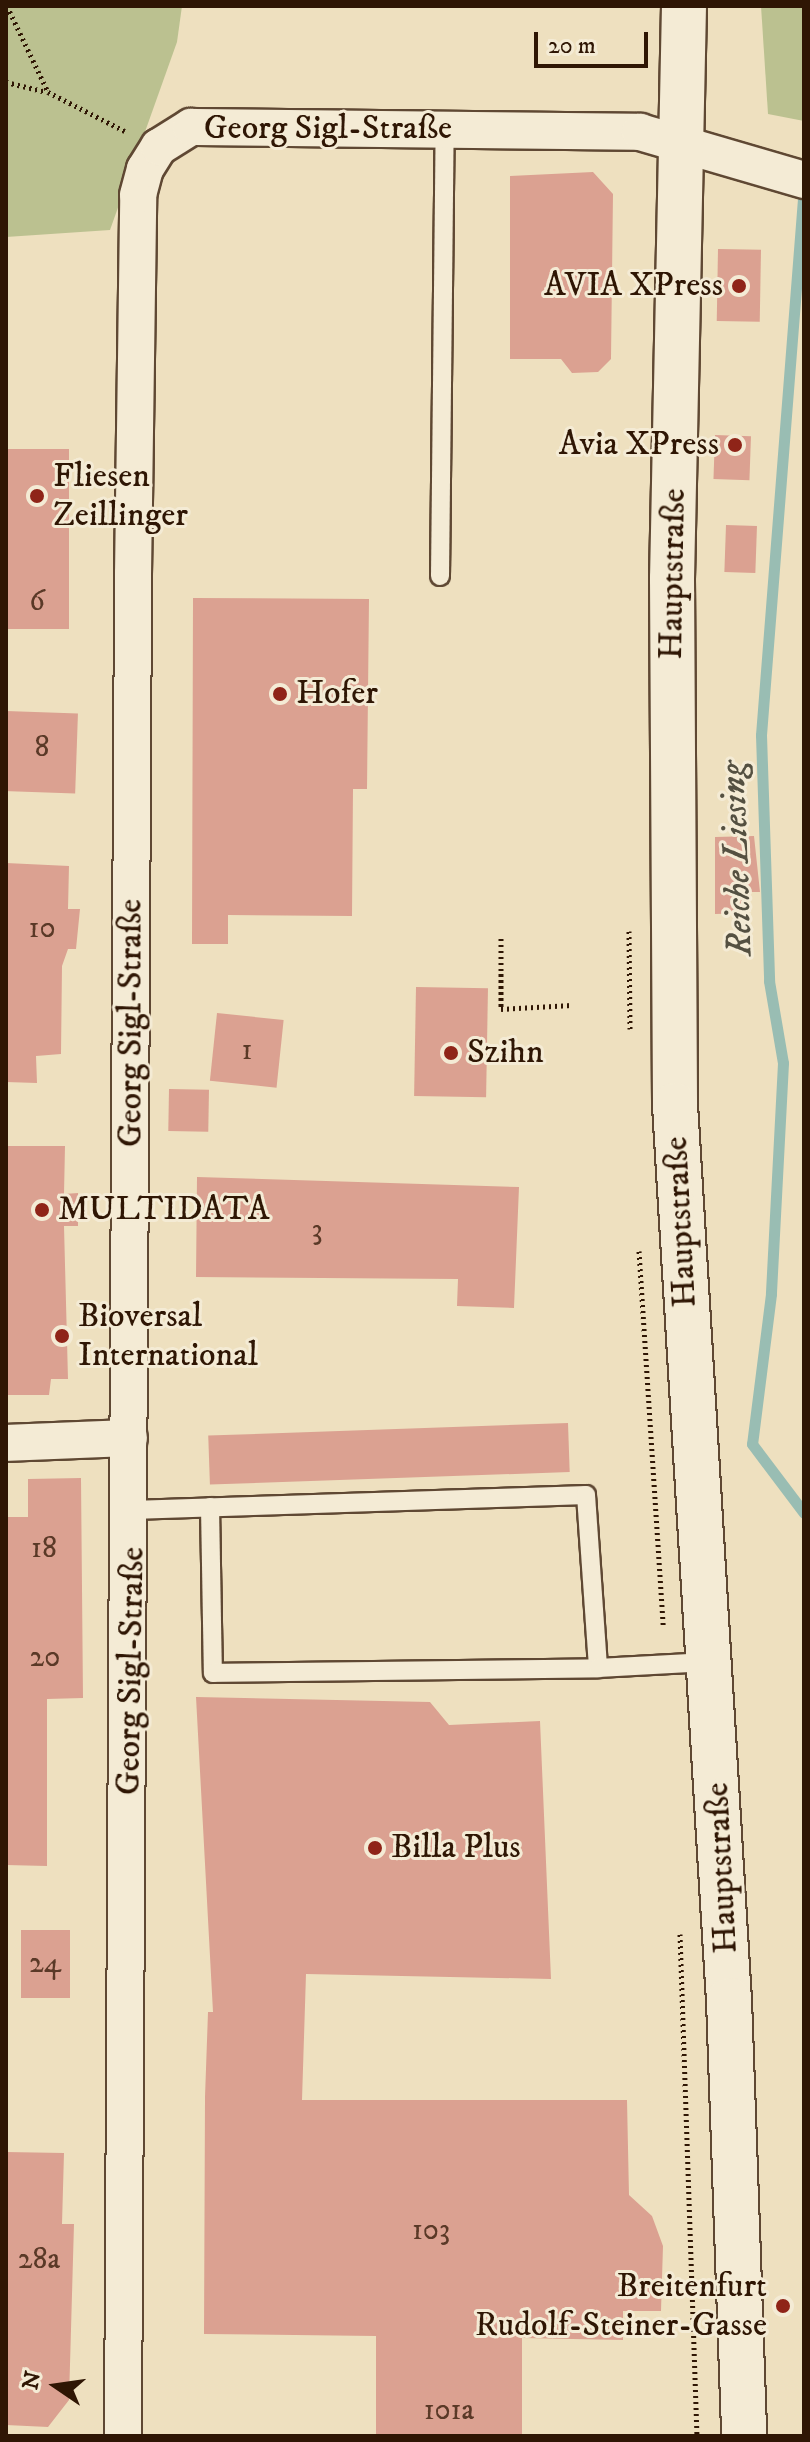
<!DOCTYPE html>
<html>
<head>
<meta charset="utf-8">
<style>
  body { margin:0 }
  #map { position:relative; width:810px; height:2442px; overflow:hidden; background:#eee0bf; font-family:"IM FELL DW Pica",serif }
  div>[style] { position:absolute }
  .green>* { inset:0; background:#bbc190 }
  .stream>* { height:11px; margin:-5.5px; padding:0 5.5px; transform-origin:5.5px; border-radius:5.5px; background:#99bdb3 }
  .building>* { inset:0; background:#dba191; transform-origin:0 0 }
  .path>* { height:5px; margin-top:-2.5px; transform-origin:0; background:repeating-linear-gradient(90deg,#2f1604 0 2px,transparent 0 6px) }
  .roads { filter:drop-shadow(2px 0 #5f4833) drop-shadow(-2px 0 #5f4833) drop-shadow(0 2px #5f4833) drop-shadow(0 -2px #5f4833) }
  .lane>* { height:18px; margin:-9px; padding:0 9px; transform-origin:9px; border-radius:9px; background:#f4ebd5 }
  .street>* { height:36px; margin:-18px; padding:0 18px; transform-origin:18px; border-radius:18px; background:#f4ebd5 }
  .secondary>* { height:44px; margin:-22px; padding:0 22px; transform-origin:22px; border-radius:22px; background:#f4ebd5 }
  .dots>* { width:22px; height:22px; translate:-50% -50%; box-sizing:border-box; border:4px solid #f4ebd5; border-radius:50% }
  span { translate:-50% -50%; white-space:nowrap; text-align:center; line-height:1.15; -webkit-text-stroke:6px #f4ebd5; paint-order:stroke }
  .number-label { font-size:30px; color:#5a3927 }
  .number-label span { -webkit-text-stroke-width:0 }
  .street-label { font-size:34px; color:#2f1604 }
  .poi-label { font-size:34px; color:#2f1604 }
  .right { translate:-100% -50%; text-align:right }
  .left { translate:0 -50%; text-align:left }
  .water-label { font-size:36px; color:#545041; font-style:italic }
  .frame { position:absolute; inset:0; border:8px solid #2f1604; pointer-events:none }
  .north { position:absolute; left:16px; top:2346px; width:80px; height:80px; -webkit-text-stroke:6px #f4ebd5; paint-order:stroke; rotate:283deg; font-size:22px; font-weight:700; line-height:32px; text-align:center; color:#2f1604 }
  .north::after { content:''; display:block; margin:auto; width:28px; height:36px; background:#2f1604; clip-path:polygon(50% 0,100% 100%,50% 72%,0 100%) }
  .scale { position:absolute; left:534px; top:32px; width:114px; height:36px; box-sizing:border-box; border:4px solid #2f1604; border-top:0; padding-left:10px; font-size:24px; line-height:28px; white-space:nowrap; color:#2f1604; -webkit-text-stroke:6px #f4ebd5; paint-order:stroke }
</style>
</head>
<body>
<div id="map">
  <div class="green">
    <div style="clip-path:polygon(6px 6px,182px 6px,177px 42px,110px 230px,6px 237px)"></div>
    <div style="clip-path:polygon(761px 6px,804px 6px,804px 121px,768px 114px)"></div>
  </div>
  <div class="stream">
    <div style="left:804px;top:186px;width:551px;rotate:94.48deg"></div>
    <div style="left:761px;top:735px;width:246px;rotate:88.1deg"></div>
    <div style="left:769px;top:981px;width:83px;rotate:80.3deg"></div>
    <div style="left:783px;top:1063px;width:231px;rotate:93deg"></div>
    <div style="left:771px;top:1294px;width:151px;rotate:97.2deg"></div>
    <div style="left:752px;top:1444px;width:86px;rotate:53deg"></div>
  </div>
  <div class="building">
    <div style="clip-path:polygon(593px 172px,613px 194px,611px 359px,598px 372px,572px 373px,561px 359px,510px 359px,510px 176px)"></div>
    <div style="left:718px;top:249px;width:43px;height:72px;rotate:1deg"></div>
    <div style="left:715px;top:435px;width:36px;height:44px;rotate:2deg"></div>
    <div style="left:6px;top:449px;width:63px;height:180px"></div>
    <div style="left:726px;top:525px;width:31px;height:47px;rotate:2deg"></div>
    <div style="clip-path:polygon(193px 598px,369px 599px,367px 789px,353px 789px,352px 916px,228px 915px,228px 944px,192px 944px)"></div>
    <div style="left:6px;top:711px;width:72px;height:80px;rotate:2deg"></div>
    <div style="clip-path:polygon(754px 836px,760px 892px,749px 892px,749px 913px,715px 914px,715px 837px)"></div>
    <div style="clip-path:polygon(6px 863px,69px 866px,68px 909px,80px 909px,76px 949px,68px 949px,62px 966px,61px 1054px,36px 1056px,37px 1083px,6px 1082px)"></div>
    <div style="left:416px;top:987px;width:72px;height:109px;rotate:1deg"></div>
    <div style="left:217px;top:1013px;width:67px;height:68px;rotate:6deg"></div>
    <div style="left:169px;top:1089px;width:40px;height:42px;rotate:1deg"></div>
    <div style="clip-path:polygon(6px 1146px,65px 1146px,64px 1194px,78px 1193px,78px 1226px,64px 1226px,68px 1379px,51px 1379px,49px 1395px,6px 1395px)"></div>
    <div style="clip-path:polygon(197px 1177px,519px 1187px,514px 1308px,457px 1306px,458px 1279px,196px 1277px)"></div>
    <div style="left:568px;top:1423px;width:49px;height:360px;rotate:88deg"></div>
    <div style="clip-path:polygon(81px 1478px,83px 1698px,47px 1699px,47px 1866px,6px 1865px,6px 1517px,28px 1517px,28px 1479px)"></div>
    <div style="clip-path:polygon(196px 1697px,430px 1702px,449px 1725px,540px 1721px,551px 1979px,306px 1974px,302px 2100px,627px 2100px,629px 2195px,652px 2216px,663px 2246px,661px 2311px,623px 2311px,623px 2340px,522px 2338px,522px 2436px,376px 2436px,376px 2336px,204px 2334px,205px 2097px,208px 2012px,213px 2012px)"></div>
    <div style="left:21px;top:1930px;width:49px;height:68px"></div>
    <div style="clip-path:polygon(6px 2152px,64px 2153px,62px 2224px,74px 2224px,69px 2400px,48px 2427px,6px 2425px)"></div>
  </div>
  <div class="path">
    <div style="left:7px;top:6px;width:95px;rotate:64.5deg"></div>
    <div style="left:48px;top:92px;width:86px;rotate:26.9deg"></div>
    <div style="left:6px;top:82px;width:42px;rotate:13.7deg"></div>
    <div style="left:629px;top:931px;width:98px;rotate:89.4deg"></div>
    <div style="left:501px;top:938px;width:71px;rotate:90deg"></div>
    <div style="left:501px;top:1009px;width:71px;rotate:-3.2deg"></div>
    <div style="left:639px;top:1251px;width:377px;rotate:86.3deg"></div>
    <div style="left:680px;top:1934px;width:502px;rotate:88.06deg"></div>
  </div>
  <div class="roads">
    <div class="lane">
      <div style="left:440px;top:576px;width:446px;rotate:-89.4deg"></div>
      <div style="left:210px;top:1507px;width:166px;rotate:89deg"></div>
      <div style="left:213px;top:1673px;width:385px;rotate:-0.7deg"></div>
      <div style="left:133px;top:1510px;width:453px;rotate:-1.9deg"></div>
      <div style="left:586px;top:1495px;width:173px;rotate:86deg"></div>
      <div style="left:598px;top:1668px;width:110px;rotate:-3.1deg"></div>
    </div>
    <div class="street">
      <div style="left:6px;top:1443px;width:123px;rotate:-2.3deg"></div>
      <div style="left:123px;top:2436px;width:1862px;rotate:-89.69deg"></div>
      <div style="left:133px;top:574px;width:379px;rotate:-89.2deg"></div>
      <div style="left:138px;top:195px;width:27px;rotate:-75deg"></div>
      <div style="left:145px;top:169px;width:26px;rotate:-58deg"></div>
      <div style="left:159px;top:147px;width:38px;rotate:-32deg"></div>
      <div style="left:191px;top:127px;width:449px;rotate:0.6deg"></div>
      <div style="left:640px;top:132px;width:171px;rotate:16.3deg"></div>
    </div>
    <div class="secondary">
      <div style="left:684px;top:6px;width:573px;rotate:91.2deg"></div>
      <div style="left:672px;top:579px;width:526px;rotate:89.67deg"></div>
      <div style="left:675px;top:1105px;width:897px;rotate:86.55deg"></div>
      <div style="left:729px;top:2000px;width:436px;rotate:88deg"></div>
    </div>
  </div>
  <div class="dots">
    <div style="left:739px;top:286px;background:#8f2418"></div>
    <div style="left:735px;top:445px;background:#8f2418"></div>
    <div style="left:37px;top:496px;background:#8f2418"></div>
    <div style="left:280px;top:694px;background:#8f2418"></div>
    <div style="left:451px;top:1053px;background:#8f2418"></div>
    <div style="left:42px;top:1210px;background:#8f2418"></div>
    <div style="left:62px;top:1336px;background:#8f2418"></div>
    <div style="left:375px;top:1848px;background:#8f2418"></div>
    <div style="left:783px;top:2306px;background:#8f2418"></div>
  </div>
  <div class="number-label">
    <span style="left:37px;top:602px">6</span>
    <span style="left:42px;top:748px">8</span>
    <span style="left:42px;top:929px">10</span>
    <span style="left:247px;top:1051px">1</span>
    <span style="left:317px;top:1231px">3</span>
    <span style="left:44px;top:1549px">18</span>
    <span style="left:45px;top:1658px">20</span>
    <span style="left:45px;top:1964px">24</span>
    <span style="left:431px;top:2231px">103</span>
    <span style="left:39px;top:2260px">28a</span>
    <span style="left:449px;top:2411px">101a</span>
  </div>
  <div class="street-label">
    <span style="left:328px;top:129px">Georg Sigl-Straße</span>
    <span style="left:673px;top:574px;rotate:-89deg">Hauptstraße</span>
    <span style="left:131px;top:1023px;rotate:-90deg">Georg Sigl-Straße</span>
    <span style="left:681px;top:1222px;rotate:-93deg">Hauptstraße</span>
    <span style="left:131px;top:1671px;rotate:-89deg">Georg Sigl-Straße</span>
    <span style="left:722px;top:1868px;rotate:-93deg">Hauptstraße</span>
  </div>
  <div class="poi-label">
    <span class="right" style="left:723px;top:286px">AVIA XPress</span>
    <span class="right" style="left:719px;top:445px">Avia XPress</span>
    <span class="left" style="left:53px;top:496px">Fliesen<br>Zeillinger</span>
    <span class="left" style="left:296px;top:694px">Hofer</span>
    <span class="left" style="left:467px;top:1053px">Szihn</span>
    <span class="left" style="left:58px;top:1210px">MULTIDATA</span>
    <span class="left" style="left:78px;top:1336px">Bioversal<br>International</span>
    <span class="left" style="left:391px;top:1848px">Billa Plus</span>
    <span class="right" style="left:767px;top:2306px">Breitenfurt<br>Rudolf-Steiner-Gasse</span>
  </div>
  <div class="water-label">
    <span style="left:737px;top:859px;rotate:-92deg">Reiche Liesing</span>
  </div>
  <div class="frame"></div>
  <div class="north">N</div>
  <div class="scale">20 m</div>
</div>
</body>
</html>
